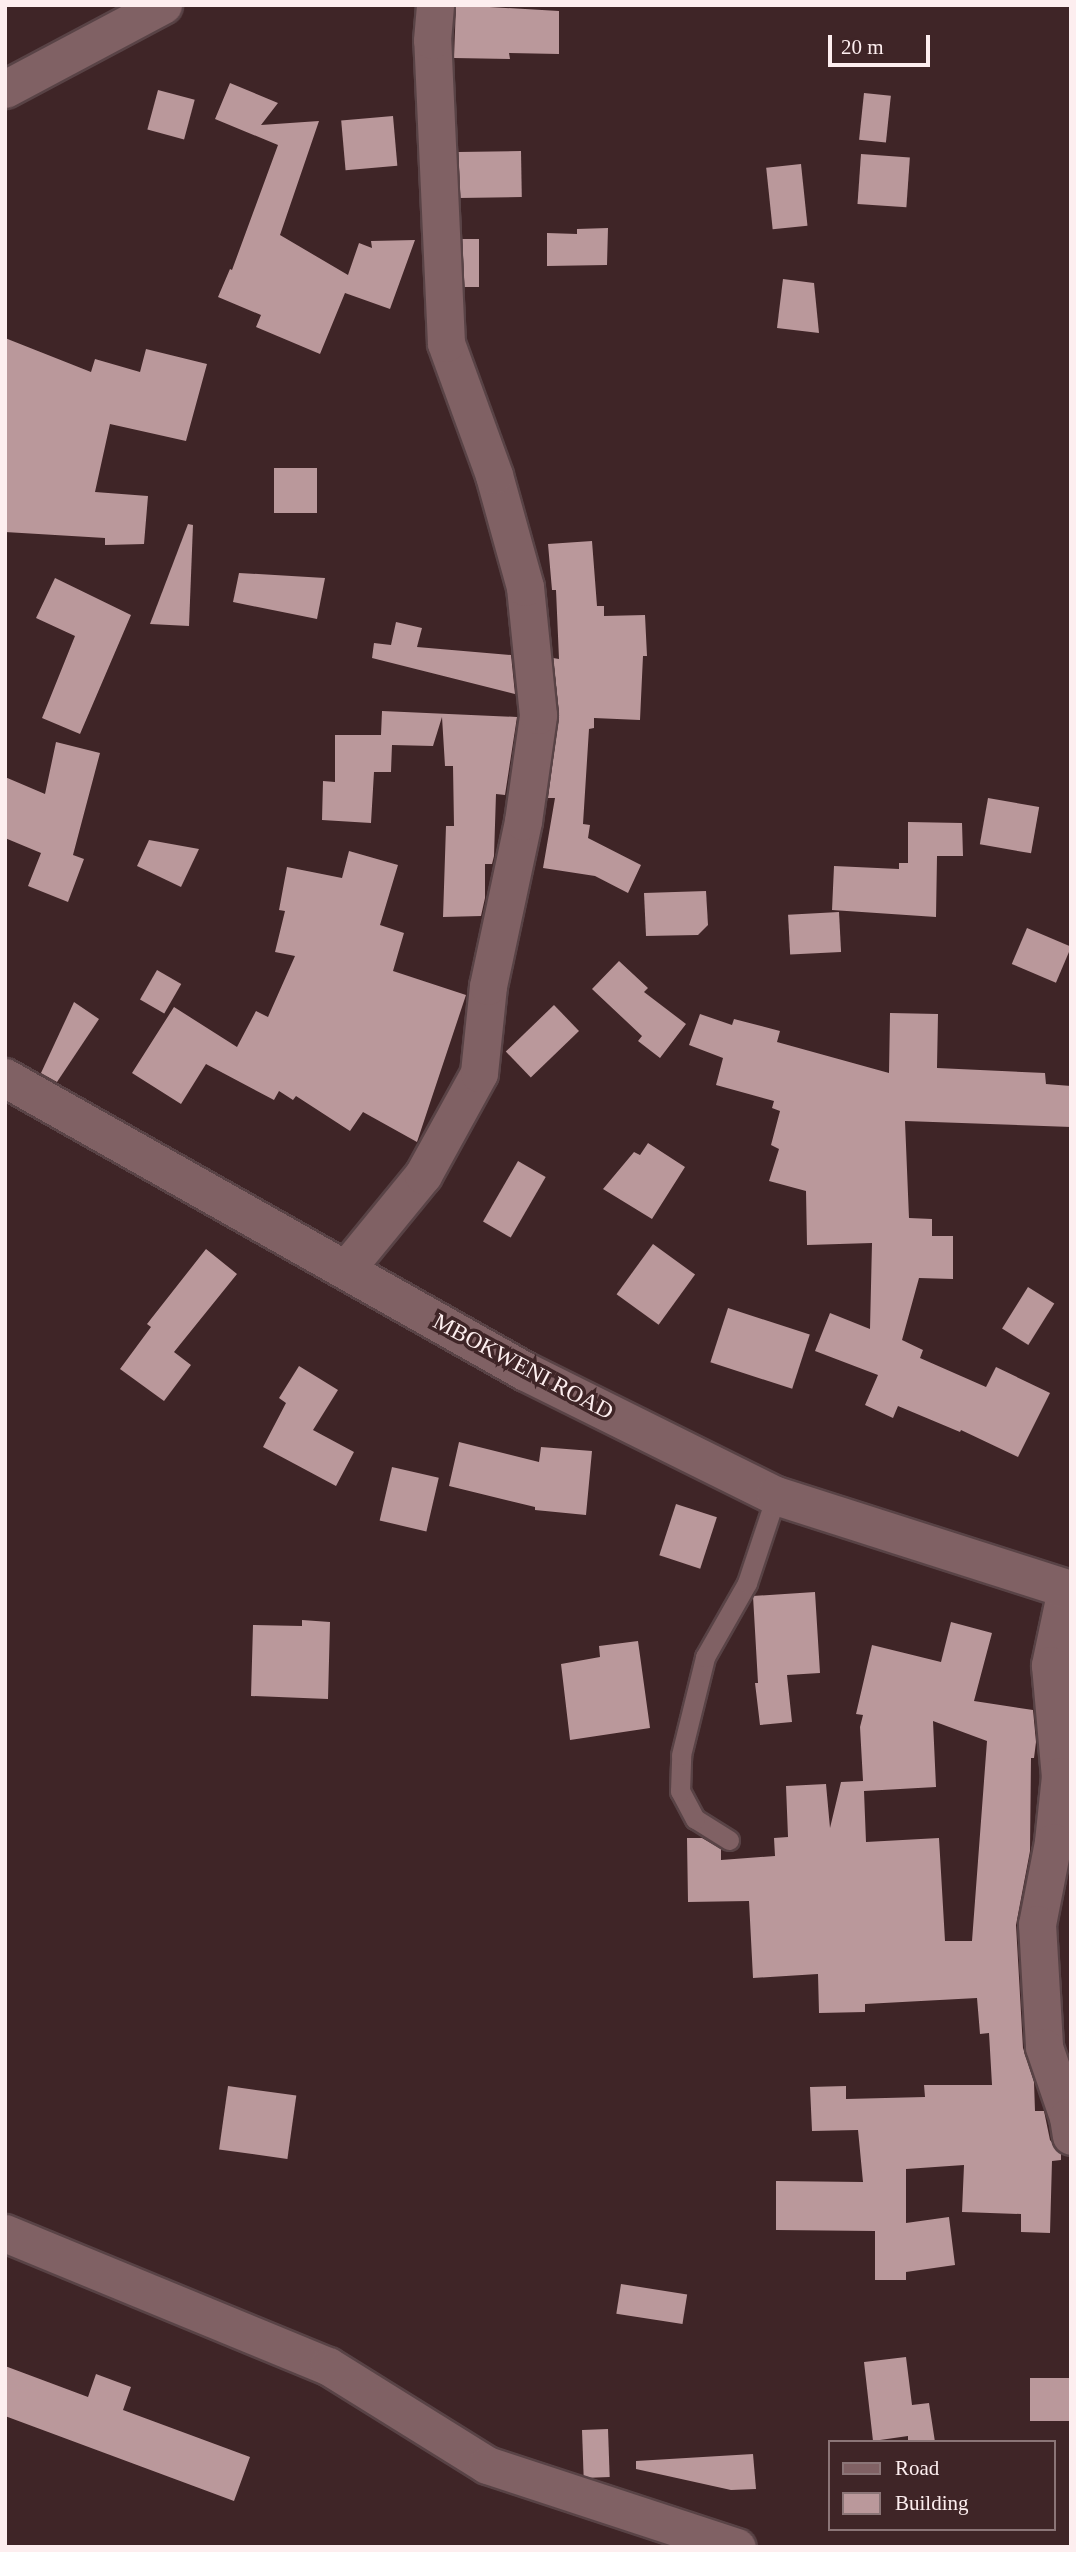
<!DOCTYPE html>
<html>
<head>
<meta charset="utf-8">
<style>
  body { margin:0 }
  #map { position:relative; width:1076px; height:2552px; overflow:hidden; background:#3f2527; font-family:"Times New Roman",serif }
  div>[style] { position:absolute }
  .building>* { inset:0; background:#ba989b; transform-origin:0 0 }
  .roads { filter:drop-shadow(2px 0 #594346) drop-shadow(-2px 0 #594346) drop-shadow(0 2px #594346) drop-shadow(0 -2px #594346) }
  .service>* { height:19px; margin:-9.5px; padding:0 9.5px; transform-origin:9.5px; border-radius:9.5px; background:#806164 }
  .minor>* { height:37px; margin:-18.5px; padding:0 18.5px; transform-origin:18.5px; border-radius:18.5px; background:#806164 }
  .tertiary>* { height:38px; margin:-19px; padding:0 19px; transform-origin:19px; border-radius:19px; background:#806164 }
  span { translate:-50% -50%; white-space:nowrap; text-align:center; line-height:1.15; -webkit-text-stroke:7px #3f2527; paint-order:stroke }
  .street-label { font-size:23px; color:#fdeeef }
  .frame { position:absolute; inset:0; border:7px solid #fdeeef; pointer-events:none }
  .legend { position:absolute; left:828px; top:2440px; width:228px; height:91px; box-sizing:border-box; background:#3f2527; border:2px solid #8b7577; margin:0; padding:9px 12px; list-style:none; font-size:21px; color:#fdeeef }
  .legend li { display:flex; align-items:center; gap:14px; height:35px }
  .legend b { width:35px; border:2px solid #8b7577 }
  .scale { position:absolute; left:828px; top:35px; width:102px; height:32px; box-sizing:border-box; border:4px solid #fdeeef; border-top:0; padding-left:9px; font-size:21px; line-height:24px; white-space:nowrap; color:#fdeeef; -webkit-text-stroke:5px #3f2527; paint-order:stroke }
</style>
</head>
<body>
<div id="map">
  <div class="building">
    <div style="clip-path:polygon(456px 5px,559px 11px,559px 54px,509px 53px,510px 59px,454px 58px)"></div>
    <div style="clip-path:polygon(230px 83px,278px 103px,261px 125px,319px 121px,280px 235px,348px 275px,359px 243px,372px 248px,371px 241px,415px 240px,390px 309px,345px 293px,320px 354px,256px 327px,261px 315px,218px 297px,230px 269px,232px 270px,278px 145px,215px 119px)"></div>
    <div style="left:158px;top:90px;width:38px;height:41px;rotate:15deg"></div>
    <div style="left:864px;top:93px;width:27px;height:47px;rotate:6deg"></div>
    <div style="left:393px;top:116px;width:50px;height:52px;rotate:85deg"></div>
    <div style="left:521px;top:151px;width:46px;height:63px;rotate:89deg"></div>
    <div style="left:861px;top:154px;width:49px;height:50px;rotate:4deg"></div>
    <div style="left:801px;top:164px;width:62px;height:35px;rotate:84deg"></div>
    <div style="clip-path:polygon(608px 228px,607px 265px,547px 266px,547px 233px,577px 234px,577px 229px)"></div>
    <div style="left:462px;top:239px;width:17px;height:48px"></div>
    <div style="clip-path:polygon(783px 279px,814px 283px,819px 333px,777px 328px)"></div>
    <div style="clip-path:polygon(5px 338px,91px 372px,95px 359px,140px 372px,146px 349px,207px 364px,186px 441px,110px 424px,95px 492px,148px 496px,144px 544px,105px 545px,105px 538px,5px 532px)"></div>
    <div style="left:317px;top:468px;width:45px;height:43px;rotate:90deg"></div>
    <div style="clip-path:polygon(188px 524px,193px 525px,189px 626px,150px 624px)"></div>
    <div style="clip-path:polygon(592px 541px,597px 606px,604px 606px,604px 616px,645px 615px,647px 656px,643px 656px,640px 720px,594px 718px,594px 728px,589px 729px,583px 824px,590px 825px,588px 838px,641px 865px,628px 893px,595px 876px,543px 868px,555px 798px,548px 798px,559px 713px,553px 658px,559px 659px,556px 590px,552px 590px,548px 544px)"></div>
    <div style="clip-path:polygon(239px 573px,325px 578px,317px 619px,233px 602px)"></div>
    <div style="clip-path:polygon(55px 578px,131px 615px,80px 734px,42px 718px,75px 636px,36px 618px)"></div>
    <div style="clip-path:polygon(396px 622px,422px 628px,417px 647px,511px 655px,515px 694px,372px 658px,374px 643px,391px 645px)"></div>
    <div style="clip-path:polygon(382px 711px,517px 717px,505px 795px,496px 794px,494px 856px,492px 864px,485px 864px,485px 898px,481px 916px,443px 917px,446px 826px,454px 826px,453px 766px,445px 766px,442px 717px,433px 746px,392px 745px,391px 772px,374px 772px,371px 823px,322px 820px,323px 781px,335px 782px,335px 735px,381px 735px)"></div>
    <div style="clip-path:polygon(56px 742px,100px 753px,73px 855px,84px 859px,68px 902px,28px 886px,41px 853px,5px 838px,5px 777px,45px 794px)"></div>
    <div style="left:988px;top:798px;width:52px;height:47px;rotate:10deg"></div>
    <div style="clip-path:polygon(908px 822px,962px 823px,963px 856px,937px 856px,936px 917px,832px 910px,834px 866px,899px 869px,899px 863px,908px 863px)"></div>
    <div style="clip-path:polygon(149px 840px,199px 849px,181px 887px,137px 866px)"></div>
    <div style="clip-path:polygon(349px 851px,398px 865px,380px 925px,404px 933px,393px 971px,466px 995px,417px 1142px,363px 1112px,350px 1131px,296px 1096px,293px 1100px,279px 1091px,274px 1100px,206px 1064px,181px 1104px,132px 1073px,174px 1007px,237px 1047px,256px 1011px,268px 1017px,295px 956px,275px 952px,285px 911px,279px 910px,287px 867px,342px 878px)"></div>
    <div style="clip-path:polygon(706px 891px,708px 925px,698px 935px,646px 936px,644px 893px)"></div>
    <div style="left:839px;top:912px;width:40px;height:51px;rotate:87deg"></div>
    <div style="left:1027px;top:928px;width:48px;height:39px;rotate:23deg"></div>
    <div style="clip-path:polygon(619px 961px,648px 988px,644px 992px,686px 1024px,660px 1058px,638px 1041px,642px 1036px,592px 989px)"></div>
    <div style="left:157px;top:970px;width:28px;height:34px;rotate:30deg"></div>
    <div style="clip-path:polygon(74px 1002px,99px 1019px,57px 1082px,41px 1073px)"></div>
    <div style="left:554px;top:1005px;width:36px;height:67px;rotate:46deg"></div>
    <div style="clip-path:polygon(890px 1013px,938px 1014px,937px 1068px,1045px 1073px,1046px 1084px,1071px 1086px,1071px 1127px,905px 1121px,909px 1218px,932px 1219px,932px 1236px,953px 1236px,953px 1279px,919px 1278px,902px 1340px,923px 1350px,920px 1358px,986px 1387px,996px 1367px,1050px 1393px,1018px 1457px,961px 1430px,960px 1432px,898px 1406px,893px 1418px,865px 1405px,878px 1375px,815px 1351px,830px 1313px,870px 1329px,872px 1243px,807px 1245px,806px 1191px,769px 1181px,779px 1149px,771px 1145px,780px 1111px,772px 1108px,774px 1101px,716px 1085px,723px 1058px,689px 1045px,700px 1014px,732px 1025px,734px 1019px,780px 1031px,777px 1042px,889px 1073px)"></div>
    <div style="clip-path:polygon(648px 1143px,685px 1167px,652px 1219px,603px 1189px,634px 1152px,640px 1155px)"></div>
    <div style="left:518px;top:1161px;width:32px;height:70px;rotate:30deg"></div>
    <div style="left:653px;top:1244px;width:52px;height:62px;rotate:36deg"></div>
    <div style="clip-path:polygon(206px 1249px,237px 1274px,174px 1352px,191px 1365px,164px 1401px,120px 1369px,151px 1327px,147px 1324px)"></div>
    <div style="left:1028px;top:1287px;width:31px;height:49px;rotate:32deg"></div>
    <div style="left:728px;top:1308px;width:86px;height:57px;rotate:18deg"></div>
    <div style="clip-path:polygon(299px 1366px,338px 1390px,313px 1430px,354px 1452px,336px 1486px,263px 1447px,286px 1403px,279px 1398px)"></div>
    <div style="clip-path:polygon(459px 1442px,539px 1462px,541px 1447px,592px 1451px,586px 1515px,535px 1510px,535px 1507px,449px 1486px)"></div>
    <div style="left:392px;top:1467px;width:48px;height:55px;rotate:13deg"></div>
    <div style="left:676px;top:1504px;width:43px;height:54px;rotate:18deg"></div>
    <div style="clip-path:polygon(815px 1592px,820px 1673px,787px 1675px,792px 1722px,760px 1725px,755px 1683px,758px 1683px,753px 1596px)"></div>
    <div style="clip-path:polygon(302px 1620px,330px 1622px,328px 1699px,251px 1696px,253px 1625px,302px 1626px)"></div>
    <div style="clip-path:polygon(evenodd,951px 1622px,992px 1633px,974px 1701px,1033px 1710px,1036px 1742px,1034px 1758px,1031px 1758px,1030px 1851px,1016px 1925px,1023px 2048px,1034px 2082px,1035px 2111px,1044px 2111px,1050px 2140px,1061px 2154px,1061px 2160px,1052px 2161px,1050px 2233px,1021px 2232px,1021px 2214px,962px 2212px,964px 2165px,906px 2169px,906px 2223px,949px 2217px,955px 2265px,906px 2272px,906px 2280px,875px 2280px,875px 2231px,776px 2230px,776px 2181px,863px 2182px,858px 2130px,812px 2131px,810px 2087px,846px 2086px,846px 2099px,925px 2097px,924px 2085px,992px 2085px,989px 2033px,980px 2034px,977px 1998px,865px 2004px,865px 2012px,819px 2013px,818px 1974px,753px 1978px,749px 1901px,688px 1902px,687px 1838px,702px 1838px,721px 1849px,721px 1860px,775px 1856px,774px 1838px,788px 1837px,786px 1786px,826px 1784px,830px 1828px,841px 1782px,863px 1781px,860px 1727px,863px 1715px,856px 1714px,872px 1645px,941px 1662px,951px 1622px,933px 1721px,987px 1741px,972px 1941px,945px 1941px,939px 1838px,866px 1842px,864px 1791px,936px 1787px,933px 1721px)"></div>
    <div style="clip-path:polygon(638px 1641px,650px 1728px,570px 1740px,561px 1664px,600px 1657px,599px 1646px)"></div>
    <div style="left:228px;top:2086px;width:69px;height:64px;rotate:8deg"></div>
    <div style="left:621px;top:2284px;width:67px;height:30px;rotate:9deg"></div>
    <div style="clip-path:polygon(906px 2357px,912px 2405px,929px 2403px,935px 2442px,908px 2442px,908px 2436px,873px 2441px,864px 2362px)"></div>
    <div style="clip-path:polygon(5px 2366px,88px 2397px,96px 2374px,131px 2387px,123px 2410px,250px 2457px,234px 2501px,5px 2416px)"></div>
    <div style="left:1071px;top:2378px;width:43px;height:41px;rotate:90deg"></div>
    <div style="left:608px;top:2429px;width:48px;height:26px;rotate:88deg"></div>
    <div style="clip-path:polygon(753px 2454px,756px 2489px,731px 2490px,636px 2469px,636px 2461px)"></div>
  </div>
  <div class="roads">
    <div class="service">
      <div style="left:729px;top:1840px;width:40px;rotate:-148deg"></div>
      <div style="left:695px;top:1819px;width:32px;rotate:-118deg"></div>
      <div style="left:680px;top:1791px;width:36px;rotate:-88deg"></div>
      <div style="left:681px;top:1755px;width:101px;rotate:-76.2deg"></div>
      <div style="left:705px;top:1657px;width:85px;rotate:-60.4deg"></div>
      <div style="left:747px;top:1583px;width:92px;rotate:-71.6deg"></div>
    </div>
    <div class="minor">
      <div style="left:5px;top:89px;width:179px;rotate:-28deg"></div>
      <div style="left:346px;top:1269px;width:122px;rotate:-50.7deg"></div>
      <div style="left:423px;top:1175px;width:116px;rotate:-61.2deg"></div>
      <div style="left:479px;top:1073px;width:87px;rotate:-84.1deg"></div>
      <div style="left:488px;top:986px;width:169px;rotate:-78deg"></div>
      <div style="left:523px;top:821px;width:107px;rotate:-81.9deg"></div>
      <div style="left:538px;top:715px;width:129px;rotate:-95.8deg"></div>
      <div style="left:525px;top:587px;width:116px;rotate:-105.5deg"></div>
      <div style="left:494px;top:475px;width:140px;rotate:-110deg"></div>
      <div style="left:446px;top:343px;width:303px;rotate:-92.6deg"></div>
      <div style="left:432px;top:40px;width:35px;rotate:-85deg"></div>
      <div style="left:1066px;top:1589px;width:78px;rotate:101.9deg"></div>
      <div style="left:1050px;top:1665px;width:111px;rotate:84.9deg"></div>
      <div style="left:1060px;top:1776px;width:66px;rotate:96.1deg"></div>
      <div style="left:1053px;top:1842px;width:84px;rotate:101deg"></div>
      <div style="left:1037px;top:1924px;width:123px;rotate:86.7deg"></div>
      <div style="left:1044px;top:2047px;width:74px;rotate:71.1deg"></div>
      <div style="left:1068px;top:2117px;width:19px;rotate:81deg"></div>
      <div style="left:5px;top:2233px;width:349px;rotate:22.4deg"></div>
      <div style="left:328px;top:2366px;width:187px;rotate:31.9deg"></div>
      <div style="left:487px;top:2465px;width:263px;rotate:18.2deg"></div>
    </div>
    <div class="tertiary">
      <div style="left:5px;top:1078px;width:598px;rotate:29.44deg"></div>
      <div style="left:526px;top:1372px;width:279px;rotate:26.4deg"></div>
      <div style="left:776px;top:1496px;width:310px;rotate:17.7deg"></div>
    </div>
  </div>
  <div class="street-label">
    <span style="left:523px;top:1367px;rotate:28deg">MBOKWENI ROAD</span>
  </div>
  <div class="frame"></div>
  <ul class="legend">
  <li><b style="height:9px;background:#806164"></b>Road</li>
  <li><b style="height:19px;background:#ba989b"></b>Building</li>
  </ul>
  <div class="scale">20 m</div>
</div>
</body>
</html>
